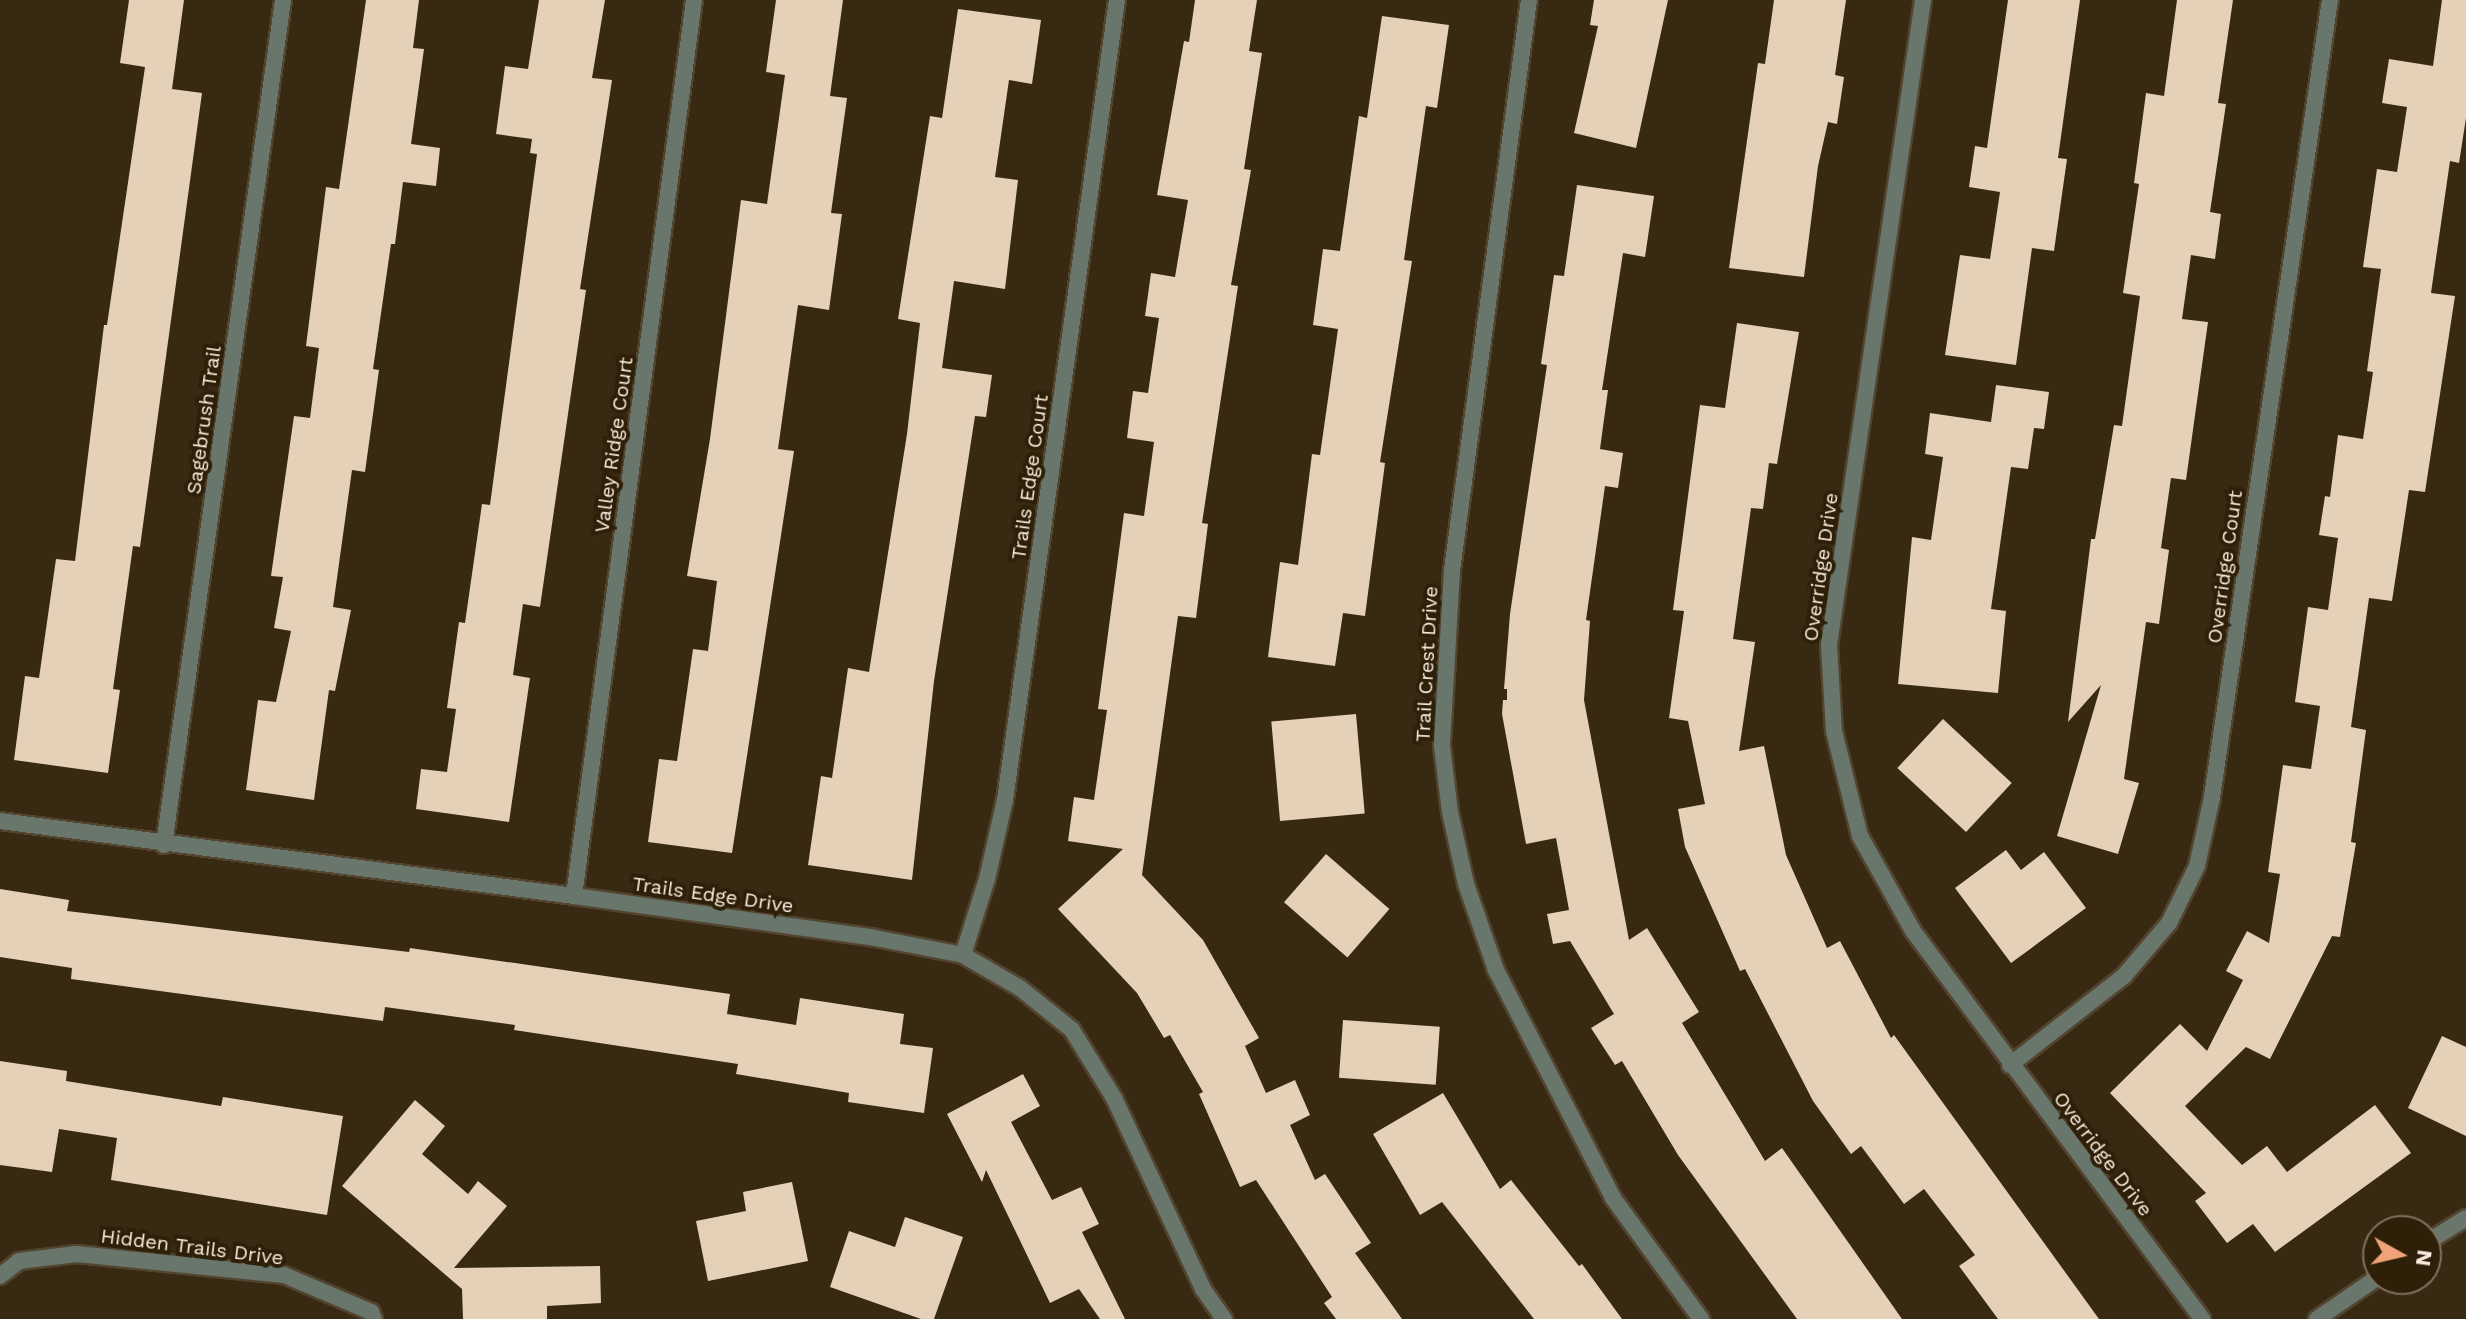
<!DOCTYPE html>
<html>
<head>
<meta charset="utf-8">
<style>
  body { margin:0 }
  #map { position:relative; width:2466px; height:1319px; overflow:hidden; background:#382913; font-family:"Work Sans",sans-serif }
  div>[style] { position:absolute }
  .building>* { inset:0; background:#e5d1b7; transform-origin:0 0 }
  .roads { filter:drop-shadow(2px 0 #534430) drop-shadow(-2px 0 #534430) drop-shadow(0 2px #534430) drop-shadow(0 -2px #534430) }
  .street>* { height:16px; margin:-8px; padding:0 8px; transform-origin:8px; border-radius:8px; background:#68766c }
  span { translate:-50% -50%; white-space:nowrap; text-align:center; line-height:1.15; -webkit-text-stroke:8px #2e1f09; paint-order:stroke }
  .street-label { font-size:20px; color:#f8ede0 }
  .north { position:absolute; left:2362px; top:1215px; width:80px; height:80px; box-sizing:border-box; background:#2e1f09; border:2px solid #7f715f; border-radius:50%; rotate:98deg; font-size:22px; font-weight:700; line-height:32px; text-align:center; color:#f8ede0 }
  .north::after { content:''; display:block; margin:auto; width:28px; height:36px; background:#f0a279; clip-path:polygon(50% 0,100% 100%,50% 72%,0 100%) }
</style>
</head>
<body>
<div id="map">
  <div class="building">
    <div style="clip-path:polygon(129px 0,184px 0,172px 89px,202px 93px,140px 547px,133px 546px,113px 689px,120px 690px,108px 773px,14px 760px,25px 676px,39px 678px,56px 559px,75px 561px,104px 325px,107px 325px,145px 67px,120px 63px)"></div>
    <div style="clip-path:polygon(366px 0,419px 0,413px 48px,424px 49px,411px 144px,440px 148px,436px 186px,403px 182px,395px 244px,391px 244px,373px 369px,379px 370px,365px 472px,352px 470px,333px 607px,351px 610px,335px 691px,329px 690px,314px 800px,246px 790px,258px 700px,276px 702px,291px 631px,274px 628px,283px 577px,271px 576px,294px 416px,310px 418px,319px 348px,306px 346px,326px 187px,339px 189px)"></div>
    <div style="clip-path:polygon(539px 0,605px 0,592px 78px,612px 80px,580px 289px,586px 290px,540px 607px,523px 604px,513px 675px,530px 678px,509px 822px,416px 809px,421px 769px,447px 772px,456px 709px,447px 708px,459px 622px,465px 623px,482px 504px,490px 505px,537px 154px,530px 153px,532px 139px,496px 134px,505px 66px,528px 69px)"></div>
    <div style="clip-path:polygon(776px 0,843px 0,830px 96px,847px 98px,831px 213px,842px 214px,829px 310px,798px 305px,778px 449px,794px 451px,732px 853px,648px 842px,659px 759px,677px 761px,693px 649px,708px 651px,717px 581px,687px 576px,710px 439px,741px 200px,767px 204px,785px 75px,766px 72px)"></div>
    <div style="clip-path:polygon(1195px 0,1257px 0,1249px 51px,1262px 53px,1244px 169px,1251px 170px,1231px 285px,1238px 286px,1202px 523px,1208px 524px,1196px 618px,1178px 616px,1142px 875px,1203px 940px,1259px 1038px,1245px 1046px,1266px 1093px,1295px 1080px,1310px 1115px,1290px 1125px,1315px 1180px,1325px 1174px,1371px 1243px,1355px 1253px,1402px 1319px,1336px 1319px,1324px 1303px,1332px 1297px,1256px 1180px,1240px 1187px,1199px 1094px,1203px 1092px,1170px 1035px,1164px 1038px,1137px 993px,1058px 909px,1123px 849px,1068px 841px,1074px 797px,1094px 800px,1107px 710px,1098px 709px,1124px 513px,1144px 516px,1154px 442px,1127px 438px,1133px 391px,1148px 393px,1159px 318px,1145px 316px,1151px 273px,1175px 277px,1188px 200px,1157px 195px,1184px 41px,1189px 42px)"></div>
    <div style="clip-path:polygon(1594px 0,1668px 0,1636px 148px,1574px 133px,1598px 26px,1590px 25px)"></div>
    <div style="clip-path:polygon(1774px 0,1846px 0,1835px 75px,1844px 77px,1837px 124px,1828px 122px,1818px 166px,1804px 277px,1729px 268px,1758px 63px,1765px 64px)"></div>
    <div style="clip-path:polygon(2008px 0,2080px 0,2058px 158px,2067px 159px,2054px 251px,2032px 248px,2016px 365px,1945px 355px,1960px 255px,1990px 259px,2000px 192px,1969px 187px,1975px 146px,1987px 148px)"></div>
    <div style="clip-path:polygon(2177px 0,2233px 0,2218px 103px,2226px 104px,2210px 212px,2221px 214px,2215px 259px,2191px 255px,2182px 319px,2208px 322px,2186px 480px,2171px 478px,2161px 548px,2169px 550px,2159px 624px,2146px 622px,2124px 779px,2139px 783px,2118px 854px,2057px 836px,2101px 685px,2068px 722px,2091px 539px,2095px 539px,2114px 425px,2122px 426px,2140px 296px,2123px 293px,2139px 184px,2134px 183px,2146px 93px,2164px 96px)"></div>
    <div style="clip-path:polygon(2442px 0,2466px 0,2466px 118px,2459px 163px,2450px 161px,2431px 293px,2455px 296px,2425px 492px,2409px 490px,2392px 601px,2369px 598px,2351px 727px,2366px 730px,2351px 842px,2356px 843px,2340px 937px,2332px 936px,2270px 1059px,2246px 1047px,2185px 1106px,2242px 1165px,2267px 1146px,2287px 1172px,2375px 1105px,2411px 1153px,2275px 1252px,2253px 1224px,2227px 1243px,2195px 1201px,2206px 1193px,2110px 1093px,2180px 1024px,2207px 1051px,2243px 980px,2226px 971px,2247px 931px,2269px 943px,2280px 874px,2268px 872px,2283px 765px,2311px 769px,2320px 706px,2295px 702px,2308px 607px,2328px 610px,2338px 538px,2319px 535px,2325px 496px,2330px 497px,2338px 435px,2363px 439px,2373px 372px,2367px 371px,2381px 269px,2363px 267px,2377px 169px,2397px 172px,2407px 107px,2382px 103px,2389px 59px,2433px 66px)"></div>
    <div style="clip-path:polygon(958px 9px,1041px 20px,1032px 84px,1009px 80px,995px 177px,1018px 180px,1005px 289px,954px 281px,942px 368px,992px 375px,986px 417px,975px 416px,934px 681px,912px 880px,808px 865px,821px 776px,832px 778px,848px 668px,869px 672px,907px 434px,920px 323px,898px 319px,930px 116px,942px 118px)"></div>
    <div style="clip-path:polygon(1382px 16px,1449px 25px,1437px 108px,1426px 106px,1404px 260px,1412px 261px,1380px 462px,1385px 463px,1365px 616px,1343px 613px,1335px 666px,1268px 657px,1280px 562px,1298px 565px,1312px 454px,1320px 455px,1338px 329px,1313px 325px,1323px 249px,1340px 251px,1359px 116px,1367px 118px)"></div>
    <div style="clip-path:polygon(1577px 185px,1654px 196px,1645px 257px,1623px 253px,1602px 390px,1608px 390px,1600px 449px,1623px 453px,1618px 488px,1605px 486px,1586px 620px,1590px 621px,1584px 700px,1629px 940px,1647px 928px,1699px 1012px,1682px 1023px,1765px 1161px,1782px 1148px,1902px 1319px,1797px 1319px,1678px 1155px,1622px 1061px,1615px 1065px,1591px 1028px,1614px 1014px,1570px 941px,1553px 944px,1547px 914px,1569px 910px,1556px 838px,1526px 844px,1502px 714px,1503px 700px,1507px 700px,1507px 689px,1504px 689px,1510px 614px,1547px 365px,1541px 364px,1554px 275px,1564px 276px)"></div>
    <div style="clip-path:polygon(1737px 323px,1799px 332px,1777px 464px,1769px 463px,1763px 509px,1751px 508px,1733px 639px,1755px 642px,1739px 751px,1764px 746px,1786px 855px,1827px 948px,1840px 941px,1891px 1038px,1894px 1035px,2099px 1319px,1998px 1319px,1959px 1266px,1975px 1255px,1924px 1189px,1904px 1204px,1861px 1146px,1851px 1154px,1813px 1101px,1745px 969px,1740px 971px,1685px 847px,1678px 809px,1705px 804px,1688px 721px,1669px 718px,1684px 611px,1673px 610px,1700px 405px,1725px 408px)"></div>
    <div style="clip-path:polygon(1996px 385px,2049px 392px,2044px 429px,2034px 428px,2028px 469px,2011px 467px,1991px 609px,2006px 611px,1998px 693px,1898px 684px,1912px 537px,1931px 540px,1943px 457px,1925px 454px,1930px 413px,1991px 422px)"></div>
    <div style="left:1356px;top:714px;width:100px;height:85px;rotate:85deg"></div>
    <div style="left:1943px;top:719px;width:94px;height:67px;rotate:43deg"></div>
    <div style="clip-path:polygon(2006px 850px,2021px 870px,2044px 852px,2086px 908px,2011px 963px,1955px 888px)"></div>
    <div style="left:1326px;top:854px;width:84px;height:64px;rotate:41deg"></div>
    <div style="clip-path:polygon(0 889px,69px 900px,67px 911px,409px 952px,410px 948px,730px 994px,727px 1014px,796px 1025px,800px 998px,904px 1014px,900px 1044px,933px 1048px,924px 1113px,848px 1102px,849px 1093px,736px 1074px,738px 1064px,514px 1030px,515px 1025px,385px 1007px,383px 1021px,71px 979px,72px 968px,0 957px)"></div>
    <div style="left:1343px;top:1020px;width:97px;height:58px;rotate:4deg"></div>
    <div style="clip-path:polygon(2442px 1036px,2466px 1047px,2466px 1136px,2408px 1108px)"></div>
    <div style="clip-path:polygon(0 1061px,67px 1071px,66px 1081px,221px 1106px,223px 1097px,343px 1116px,327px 1215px,111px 1180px,117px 1138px,59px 1129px,52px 1172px,0 1165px)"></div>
    <div style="clip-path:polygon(1023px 1074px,1040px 1106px,1011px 1122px,1052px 1200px,1081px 1187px,1099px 1224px,1082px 1232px,1125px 1319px,1100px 1319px,1079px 1289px,1050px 1303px,986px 1170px,982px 1182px,947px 1114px)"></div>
    <div style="clip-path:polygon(1443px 1093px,1500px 1189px,1511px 1180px,1579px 1266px,1582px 1264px,1622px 1319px,1534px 1319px,1442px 1202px,1420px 1215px,1373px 1134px)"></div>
    <div style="clip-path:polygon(415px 1100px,445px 1126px,422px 1154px,468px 1194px,478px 1181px,507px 1206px,454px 1268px,600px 1266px,601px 1303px,547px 1306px,547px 1319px,463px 1319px,462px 1289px,342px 1186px)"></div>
    <div style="clip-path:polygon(792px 1182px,808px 1261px,708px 1281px,696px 1221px,746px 1211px,743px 1192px)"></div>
    <div style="clip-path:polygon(905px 1217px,963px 1237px,934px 1319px,921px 1319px,830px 1287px,849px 1231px,895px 1247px)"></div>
  </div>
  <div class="roads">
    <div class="street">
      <div style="left:1529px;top:0;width:575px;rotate:97.69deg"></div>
      <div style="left:1452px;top:570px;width:176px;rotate:93.3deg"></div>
      <div style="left:1442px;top:746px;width:66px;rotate:83.1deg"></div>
      <div style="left:1450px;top:812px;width:74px;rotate:77.5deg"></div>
      <div style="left:1466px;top:884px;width:91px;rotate:70.8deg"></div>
      <div style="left:1496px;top:970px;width:256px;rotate:62.8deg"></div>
      <div style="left:1613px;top:1198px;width:150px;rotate:54deg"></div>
      <div style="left:1923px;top:0;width:652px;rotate:98.29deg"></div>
      <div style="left:1829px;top:645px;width:86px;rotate:86.7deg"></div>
      <div style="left:1834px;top:731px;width:108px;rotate:76.1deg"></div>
      <div style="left:1860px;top:836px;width:109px;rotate:60.8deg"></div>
      <div style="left:1913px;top:931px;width:484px;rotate:53.3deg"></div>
      <div style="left:0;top:821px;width:579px;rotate:7.44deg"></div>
      <div style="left:574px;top:896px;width:304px;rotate:7.9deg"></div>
      <div style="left:875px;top:938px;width:90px;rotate:10.9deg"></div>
      <div style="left:963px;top:955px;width:66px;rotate:30.1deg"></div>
      <div style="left:1020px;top:988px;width:67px;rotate:38.9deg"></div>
      <div style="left:1072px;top:1030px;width:80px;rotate:58.3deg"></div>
      <div style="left:1114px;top:1098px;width:211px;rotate:65deg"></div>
      <div style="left:1203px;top:1289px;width:37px;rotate:55deg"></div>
      <div style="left:164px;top:845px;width:853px;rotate:-81.98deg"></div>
      <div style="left:574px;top:896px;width:904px;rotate:-82.37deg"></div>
      <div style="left:963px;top:955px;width:80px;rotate:-72.5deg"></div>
      <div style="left:987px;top:879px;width:81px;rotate:-77.2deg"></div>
      <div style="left:1005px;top:800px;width:808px;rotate:-82.03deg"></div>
      <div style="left:2010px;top:1065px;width:145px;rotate:-38deg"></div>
      <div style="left:2124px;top:976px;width:70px;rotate:-49.7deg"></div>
      <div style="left:2169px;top:923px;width:64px;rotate:-63.8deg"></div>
      <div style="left:2197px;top:866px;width:71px;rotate:-77.7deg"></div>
      <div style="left:2212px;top:797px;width:806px;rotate:-81.58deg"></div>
      <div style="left:2426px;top:1243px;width:47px;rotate:-32deg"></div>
      <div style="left:0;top:1276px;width:24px;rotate:-38deg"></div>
      <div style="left:19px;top:1261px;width:58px;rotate:-6.9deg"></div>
      <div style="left:77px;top:1254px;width:208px;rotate:5.8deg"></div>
      <div style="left:284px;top:1275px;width:95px;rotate:23deg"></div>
      <div style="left:371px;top:1312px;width:8px;rotate:67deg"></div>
      <div style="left:2317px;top:1319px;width:74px;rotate:-34.5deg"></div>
    </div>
  </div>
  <div class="street-label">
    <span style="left:204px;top:420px;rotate:-82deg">Sagebrush Trail</span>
    <span style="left:614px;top:445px;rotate:-82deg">Valley Ridge Court</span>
    <span style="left:1030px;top:477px;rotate:-82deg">Trails Edge Court</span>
    <span style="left:1821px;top:567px;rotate:-82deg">Overridge Drive</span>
    <span style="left:2225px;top:567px;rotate:-82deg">Overridge Court</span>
    <span style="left:1427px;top:664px;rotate:-87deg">Trail Crest Drive</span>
    <span style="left:713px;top:895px;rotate:8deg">Trails Edge Drive</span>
    <span style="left:2103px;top:1154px;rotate:53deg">Overridge Drive</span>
    <span style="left:192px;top:1247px;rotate:7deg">Hidden Trails Drive</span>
  </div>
  <div class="north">N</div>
</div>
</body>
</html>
